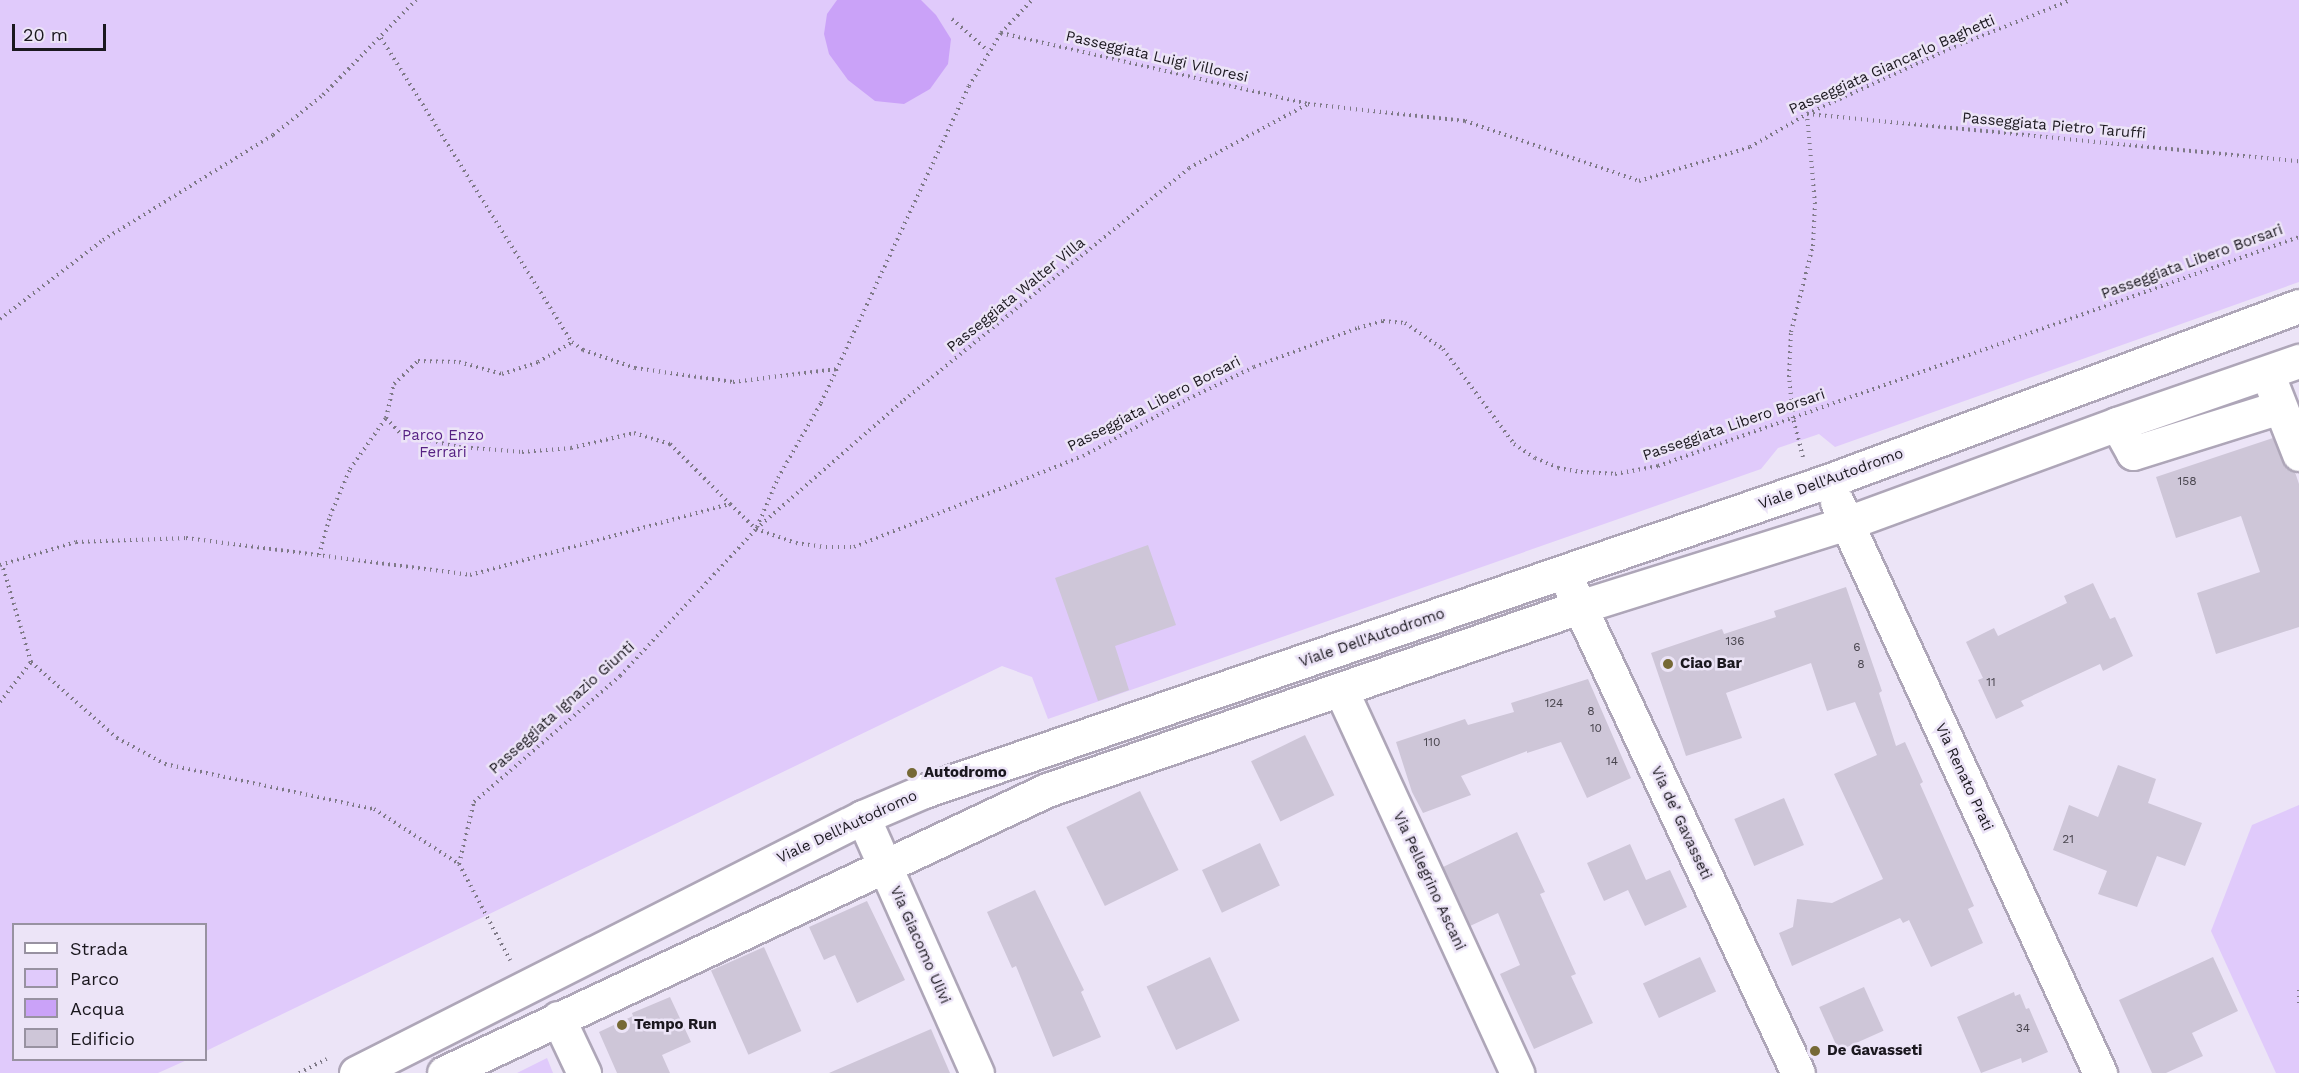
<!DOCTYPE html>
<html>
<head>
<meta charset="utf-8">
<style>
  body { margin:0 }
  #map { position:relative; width:2299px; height:1073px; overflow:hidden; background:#ece4f7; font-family:"Work Sans",sans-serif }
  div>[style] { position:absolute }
  .green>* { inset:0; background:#e0cafb }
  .water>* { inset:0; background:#caa2f8 }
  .building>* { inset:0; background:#cec6d8; transform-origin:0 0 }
  .path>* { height:4px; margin-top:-2px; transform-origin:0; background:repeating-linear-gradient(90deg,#7e7986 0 1.5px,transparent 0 6px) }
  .roads { filter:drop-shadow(2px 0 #aea6b8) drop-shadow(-2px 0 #aea6b8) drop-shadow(0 2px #aea6b8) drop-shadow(0 -2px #aea6b8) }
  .minor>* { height:33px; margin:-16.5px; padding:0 16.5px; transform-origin:16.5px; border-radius:16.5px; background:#fff }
  .dots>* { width:16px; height:16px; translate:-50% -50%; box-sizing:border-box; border:3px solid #ece4f7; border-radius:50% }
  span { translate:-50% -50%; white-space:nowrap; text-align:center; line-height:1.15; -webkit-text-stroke:5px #ece4f7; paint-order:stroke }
  .number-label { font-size:12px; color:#48444d }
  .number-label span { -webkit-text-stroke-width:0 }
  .street-label { font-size:15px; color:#1b181f }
  .park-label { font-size:15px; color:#562083 }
  .poi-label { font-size:15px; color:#1b181f; font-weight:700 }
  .left { translate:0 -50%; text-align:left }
  .legend { position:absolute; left:12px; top:923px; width:195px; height:138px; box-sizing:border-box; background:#ece4f7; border:2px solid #9892a1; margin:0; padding:8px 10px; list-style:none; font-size:18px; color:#1b181f }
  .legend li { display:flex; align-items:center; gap:12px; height:30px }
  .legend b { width:30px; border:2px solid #9892a1 }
  .scale { position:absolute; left:12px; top:24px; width:94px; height:27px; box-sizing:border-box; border:3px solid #1b181f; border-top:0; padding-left:8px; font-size:18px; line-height:21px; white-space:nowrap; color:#1b181f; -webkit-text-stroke:4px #ece4f7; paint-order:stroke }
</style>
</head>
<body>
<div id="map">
  <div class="green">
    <div style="clip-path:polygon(0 0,2299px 0,2299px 282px,1835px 447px,1819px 434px,1778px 448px,1761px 469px,1048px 719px,1032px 677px,1002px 666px,206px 1051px,206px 924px,14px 924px,14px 1060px,187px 1060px,158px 1073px,0 1073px)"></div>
    <div style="clip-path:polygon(2299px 805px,2299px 1073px,2276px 1073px,2211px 931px,2252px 825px)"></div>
    <div style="clip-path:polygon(547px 1058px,553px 1073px,517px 1073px)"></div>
  </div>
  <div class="water">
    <div style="clip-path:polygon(837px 0,921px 0,936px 15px,951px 39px,948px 64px,930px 89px,904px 104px,875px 101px,848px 80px,829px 54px,824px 34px,827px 14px)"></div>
  </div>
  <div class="building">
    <div style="clip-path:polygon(2273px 438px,2282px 461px,2287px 468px,2295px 472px,2299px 484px,2299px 627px,2216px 654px,2197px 593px,2260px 572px,2241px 516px,2176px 538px,2156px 477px)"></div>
    <div style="clip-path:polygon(1148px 545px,1176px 625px,1115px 646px,1129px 690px,1098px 701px,1055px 578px)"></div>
    <div style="clip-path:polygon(2093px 583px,2110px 619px,2115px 617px,2133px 656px,2103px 671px,2100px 664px,2021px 701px,2024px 706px,1996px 719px,1978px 680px,1983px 678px,1966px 642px,1994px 628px,1998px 636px,2067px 603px,2064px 596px)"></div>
    <div style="clip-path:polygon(1846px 587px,1882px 691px,1879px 693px,1896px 746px,1905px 742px,1923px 782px,1920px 784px,1974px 906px,1968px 909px,1983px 943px,1931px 967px,1909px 920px,1903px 923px,1900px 918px,1792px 966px,1779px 933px,1793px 927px,1797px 899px,1832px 903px,1883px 879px,1834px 774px,1877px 755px,1855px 702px,1827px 711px,1811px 663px,1726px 693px,1742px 738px,1686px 756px,1651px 653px,1722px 629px,1724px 634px,1776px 617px,1774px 611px)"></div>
    <div style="clip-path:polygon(1588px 679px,1631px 778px,1587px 798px,1561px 742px,1527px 753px,1527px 751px,1461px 776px,1471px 795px,1423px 813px,1412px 792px,1396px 742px,1465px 719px,1468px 725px,1514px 712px,1511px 703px)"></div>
    <div style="left:1305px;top:735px;width:67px;height:60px;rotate:64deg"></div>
    <div style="clip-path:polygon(2118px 765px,2156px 779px,2148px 803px,2202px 823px,2185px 866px,2157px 856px,2137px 907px,2098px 894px,2107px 871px,2053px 850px,2069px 805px,2098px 817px)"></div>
    <div style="left:1140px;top:791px;width:88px;height:82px;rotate:64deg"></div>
    <div style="left:1784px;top:798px;width:51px;height:54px;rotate:67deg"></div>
    <div style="clip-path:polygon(1517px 832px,1545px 892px,1540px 894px,1576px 974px,1571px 976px,1593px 1023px,1534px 1049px,1500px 974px,1520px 965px,1498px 913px,1470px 926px,1443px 867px)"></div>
    <div style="left:1260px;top:843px;width:47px;height:64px;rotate:65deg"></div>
    <div style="clip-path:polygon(1630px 844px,1646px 880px,1670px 870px,1687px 907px,1645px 926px,1628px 890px,1604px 901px,1587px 863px)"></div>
    <div style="clip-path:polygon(1035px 890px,1084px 990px,1081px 992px,1101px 1037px,1053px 1057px,1016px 966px,1012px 968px,987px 912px)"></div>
    <div style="clip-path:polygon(867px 901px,905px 980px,857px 1003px,835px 955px,824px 960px,809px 927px)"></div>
    <div style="left:764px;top:947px;width:92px;height:58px;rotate:66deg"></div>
    <div style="left:1210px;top:957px;width:70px;height:70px;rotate:65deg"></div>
    <div style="left:1700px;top:957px;width:38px;height:63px;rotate:65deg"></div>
    <div style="clip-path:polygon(2213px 957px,2238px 1011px,2192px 1033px,2203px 1056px,2166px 1073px,2152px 1073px,2119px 1000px)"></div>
    <div style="left:1864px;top:987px;width:48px;height:49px;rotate:66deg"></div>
    <div style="clip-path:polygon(2014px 992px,2015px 996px,2020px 994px,2026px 1009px,2029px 1008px,2048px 1052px,2022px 1063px,2021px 1058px,1981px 1073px,1957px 1017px)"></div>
    <div style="clip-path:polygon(670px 997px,691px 1042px,662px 1055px,670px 1073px,617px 1073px,599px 1032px,633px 1016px,632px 1013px)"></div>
    <div style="clip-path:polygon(931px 1029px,950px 1073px,829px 1073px)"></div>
  </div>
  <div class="path">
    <div style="left:952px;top:19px;width:48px;rotate:41.6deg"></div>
    <div style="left:1001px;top:33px;width:315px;rotate:13deg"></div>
    <div style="left:1308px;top:104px;width:158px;rotate:6.2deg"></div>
    <div style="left:1465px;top:121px;width:184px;rotate:19deg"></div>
    <div style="left:1639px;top:181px;width:116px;rotate:-17deg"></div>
    <div style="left:1750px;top:147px;width:66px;rotate:-30.1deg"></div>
    <div style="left:1807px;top:114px;width:156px;rotate:-24.6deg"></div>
    <div style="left:1949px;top:49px;width:131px;rotate:-21.9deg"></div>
    <div style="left:381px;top:38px;width:359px;rotate:57.9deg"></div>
    <div style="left:0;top:319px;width:130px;rotate:-37.5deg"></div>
    <div style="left:103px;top:240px;width:200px;rotate:-31.7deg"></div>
    <div style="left:273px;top:135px;width:64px;rotate:-38.7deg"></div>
    <div style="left:323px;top:95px;width:133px;rotate:-45.6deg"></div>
    <div style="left:386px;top:418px;width:22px;rotate:47deg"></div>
    <div style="left:401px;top:434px;width:59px;rotate:12.6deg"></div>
    <div style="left:459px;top:447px;width:63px;rotate:4.5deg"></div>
    <div style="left:522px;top:452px;width:49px;rotate:-4.7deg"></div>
    <div style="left:571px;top:448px;width:65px;rotate:-13.4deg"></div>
    <div style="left:634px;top:433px;width:38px;rotate:17deg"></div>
    <div style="left:670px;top:444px;width:85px;rotate:45deg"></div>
    <div style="left:1803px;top:457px;width:40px;rotate:-104.4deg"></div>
    <div style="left:1793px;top:418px;width:41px;rotate:-95.6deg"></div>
    <div style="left:1789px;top:377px;width:45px;rotate:-87.5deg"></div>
    <div style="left:1791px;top:332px;width:89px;rotate:-75.7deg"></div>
    <div style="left:1813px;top:246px;width:42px;rotate:-87.3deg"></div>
    <div style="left:1815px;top:204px;width:90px;rotate:-95.1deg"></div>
    <div style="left:1807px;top:114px;width:494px;rotate:5.5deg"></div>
    <div style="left:757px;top:527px;width:53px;rotate:-66.8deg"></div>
    <div style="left:778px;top:478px;width:86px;rotate:-60.2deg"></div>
    <div style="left:821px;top:403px;width:350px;rotate:-65deg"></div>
    <div style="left:969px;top:86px;width:62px;rotate:-58.9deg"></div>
    <div style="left:1001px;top:33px;width:45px;rotate:-46.8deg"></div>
    <div style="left:319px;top:555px;width:41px;rotate:-74.2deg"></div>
    <div style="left:330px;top:516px;width:51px;rotate:-66.9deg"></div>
    <div style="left:350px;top:469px;width:62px;rotate:-54.8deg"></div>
    <div style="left:386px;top:418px;width:35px;rotate:-77deg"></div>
    <div style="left:394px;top:384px;width:33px;rotate:-44deg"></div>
    <div style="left:418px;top:361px;width:41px;rotate:1.4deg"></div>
    <div style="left:459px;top:362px;width:45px;rotate:15.6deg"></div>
    <div style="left:502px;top:374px;width:38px;rotate:-18deg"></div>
    <div style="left:538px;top:362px;width:39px;rotate:-30deg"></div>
    <div style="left:572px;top:342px;width:14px;rotate:36deg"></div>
    <div style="left:583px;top:350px;width:55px;rotate:19.1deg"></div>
    <div style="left:635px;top:368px;width:99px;rotate:8.1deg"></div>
    <div style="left:733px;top:382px;width:105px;rotate:-7.1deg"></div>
    <div style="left:0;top:565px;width:79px;rotate:-16.8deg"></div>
    <div style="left:76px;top:542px;width:110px;rotate:-2.1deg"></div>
    <div style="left:186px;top:538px;width:286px;rotate:7.4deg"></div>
    <div style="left:470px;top:575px;width:270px;rotate:-15.3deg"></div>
    <div style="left:730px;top:504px;width:36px;rotate:44deg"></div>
    <div style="left:756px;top:529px;width:42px;rotate:19.3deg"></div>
    <div style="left:796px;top:543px;width:30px;rotate:8deg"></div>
    <div style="left:826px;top:547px;width:28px"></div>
    <div style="left:854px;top:547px;width:246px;rotate:-21.7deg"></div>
    <div style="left:1083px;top:456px;width:119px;rotate:-28.5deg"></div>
    <div style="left:1188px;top:399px;width:73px;rotate:-25.9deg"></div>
    <div style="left:1254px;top:367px;width:111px;rotate:-20.6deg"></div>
    <div style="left:1358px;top:328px;width:26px;rotate:-16deg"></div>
    <div style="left:1383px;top:321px;width:22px;rotate:5deg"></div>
    <div style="left:1405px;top:323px;width:46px;rotate:34.4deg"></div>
    <div style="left:1443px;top:349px;width:119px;rotate:53.2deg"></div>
    <div style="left:1514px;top:444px;width:25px;rotate:34deg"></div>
    <div style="left:1535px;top:458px;width:25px;rotate:23deg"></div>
    <div style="left:1558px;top:468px;width:23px;rotate:10deg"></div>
    <div style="left:1581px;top:472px;width:34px;rotate:3deg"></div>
    <div style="left:1615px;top:474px;width:44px;rotate:-10.5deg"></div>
    <div style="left:1658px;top:466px;width:681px;rotate:-19.66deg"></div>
    <div style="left:31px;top:662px;width:115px;rotate:41.5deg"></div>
    <div style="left:117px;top:738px;width:55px;rotate:28.4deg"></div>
    <div style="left:165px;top:764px;width:214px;rotate:12.2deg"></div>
    <div style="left:374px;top:809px;width:101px;rotate:32.9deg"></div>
    <div style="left:459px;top:864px;width:109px;rotate:62deg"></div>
    <div style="left:0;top:702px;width:51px;rotate:-52.2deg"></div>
    <div style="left:31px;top:662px;width:102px;rotate:-106.5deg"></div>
    <div style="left:459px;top:864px;width:64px;rotate:-76.4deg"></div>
    <div style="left:474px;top:802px;width:193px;rotate:-40.8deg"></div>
    <div style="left:620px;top:676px;width:200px;rotate:-47.2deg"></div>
    <div style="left:756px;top:529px;width:196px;rotate:-41.1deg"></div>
    <div style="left:904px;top:400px;width:367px;rotate:-39.1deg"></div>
    <div style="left:1189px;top:168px;width:135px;rotate:-28.3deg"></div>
    <div style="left:2299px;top:990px;width:14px;rotate:90deg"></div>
    <div style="left:299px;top:1073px;width:31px;rotate:-27deg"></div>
  </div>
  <div class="roads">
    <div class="minor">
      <div style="left:2273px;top:388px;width:71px;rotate:68.5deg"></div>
      <div style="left:2117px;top:424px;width:33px;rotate:61deg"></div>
      <div style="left:2133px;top:453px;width:154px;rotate:-17.4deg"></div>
      <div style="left:1837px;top:502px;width:629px;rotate:65.27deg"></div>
      <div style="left:1571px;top:588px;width:535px;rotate:64.92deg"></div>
      <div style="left:1341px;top:690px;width:422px;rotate:65.3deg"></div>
      <div style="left:863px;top:817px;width:280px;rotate:66deg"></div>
      <div style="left:558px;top:1018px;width:61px;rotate:64.7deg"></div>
      <div style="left:356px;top:1073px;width:568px;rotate:-26.79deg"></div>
      <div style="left:863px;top:817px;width:66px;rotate:-23.1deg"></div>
      <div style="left:924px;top:791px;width:956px;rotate:-18.93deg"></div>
      <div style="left:1828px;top:481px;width:502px;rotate:-20.38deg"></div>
      <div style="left:444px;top:1073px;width:666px;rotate:-25.14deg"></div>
      <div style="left:1047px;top:790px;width:563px;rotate:-18.98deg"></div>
      <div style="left:1579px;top:607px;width:281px;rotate:-17.4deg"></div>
      <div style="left:1847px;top:523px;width:288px;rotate:-20.1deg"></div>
      <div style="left:2117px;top:424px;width:193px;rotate:-19.1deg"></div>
    </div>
  </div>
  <div class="dots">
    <div style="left:1668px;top:664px;background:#766936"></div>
    <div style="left:912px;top:773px;background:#766936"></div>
    <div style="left:622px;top:1025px;background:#766936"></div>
    <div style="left:1815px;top:1051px;background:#766936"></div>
  </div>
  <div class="number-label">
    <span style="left:2187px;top:482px">158</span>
    <span style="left:1735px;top:642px">136</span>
    <span style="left:1857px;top:648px">6</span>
    <span style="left:1861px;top:665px">8</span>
    <span style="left:1991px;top:683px">11</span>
    <span style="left:1554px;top:704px">124</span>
    <span style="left:1591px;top:712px">8</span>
    <span style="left:1596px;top:729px">10</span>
    <span style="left:1432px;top:743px">110</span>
    <span style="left:1612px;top:762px">14</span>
    <span style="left:2068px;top:840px">21</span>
    <span style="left:2023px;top:1029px">34</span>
  </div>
  <div class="street-label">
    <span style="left:1157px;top:57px;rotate:13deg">Passeggiata Luigi Villoresi</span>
    <span style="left:1892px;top:65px;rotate:-24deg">Passeggiata Giancarlo Baghetti</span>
    <span style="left:2054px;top:126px;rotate:5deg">Passeggiata Pietro Taruffi</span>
    <span style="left:2192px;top:262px;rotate:-20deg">Passeggiata Libero Borsari</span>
    <span style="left:1016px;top:295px;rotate:-39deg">Passeggiata Walter Villa</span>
    <span style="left:1154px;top:404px;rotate:-27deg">Passeggiata Libero Borsari</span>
    <span style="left:1734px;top:425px;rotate:-19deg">Passeggiata Libero Borsari</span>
    <span style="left:1831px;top:479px;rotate:-20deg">Viale Dell'Autodromo</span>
    <span style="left:1372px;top:638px;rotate:-19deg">Viale Dell'Autodromo</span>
    <span style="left:562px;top:708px;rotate:-42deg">Passeggiata Ignazio Giunti</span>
    <span style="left:1964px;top:777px;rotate:65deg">Via Renato Prati</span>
    <span style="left:1681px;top:823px;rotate:65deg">Via de’ Gavasseti</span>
    <span style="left:847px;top:827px;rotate:-25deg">Viale Dell'Autodromo</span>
    <span style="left:1429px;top:881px;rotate:65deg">Via Pellegrino Ascani</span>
    <span style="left:920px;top:945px;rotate:66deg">Via Giacomo Ulivi</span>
  </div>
  <div class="park-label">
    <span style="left:443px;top:444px">Parco Enzo<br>Ferrari</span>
  </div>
  <div class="poi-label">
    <span class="left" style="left:1680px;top:664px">Ciao Bar</span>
    <span class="left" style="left:924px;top:773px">Autodromo</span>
    <span class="left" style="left:634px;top:1025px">Tempo Run</span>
    <span class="left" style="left:1827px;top:1051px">De Gavasseti</span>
  </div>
  <ul class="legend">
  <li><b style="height:8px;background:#fff"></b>Strada</li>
  <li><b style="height:16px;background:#e0cafb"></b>Parco</li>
  <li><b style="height:16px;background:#caa2f8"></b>Acqua</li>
  <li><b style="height:16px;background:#cec6d8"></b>Edificio</li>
  </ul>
  <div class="scale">20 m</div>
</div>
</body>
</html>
